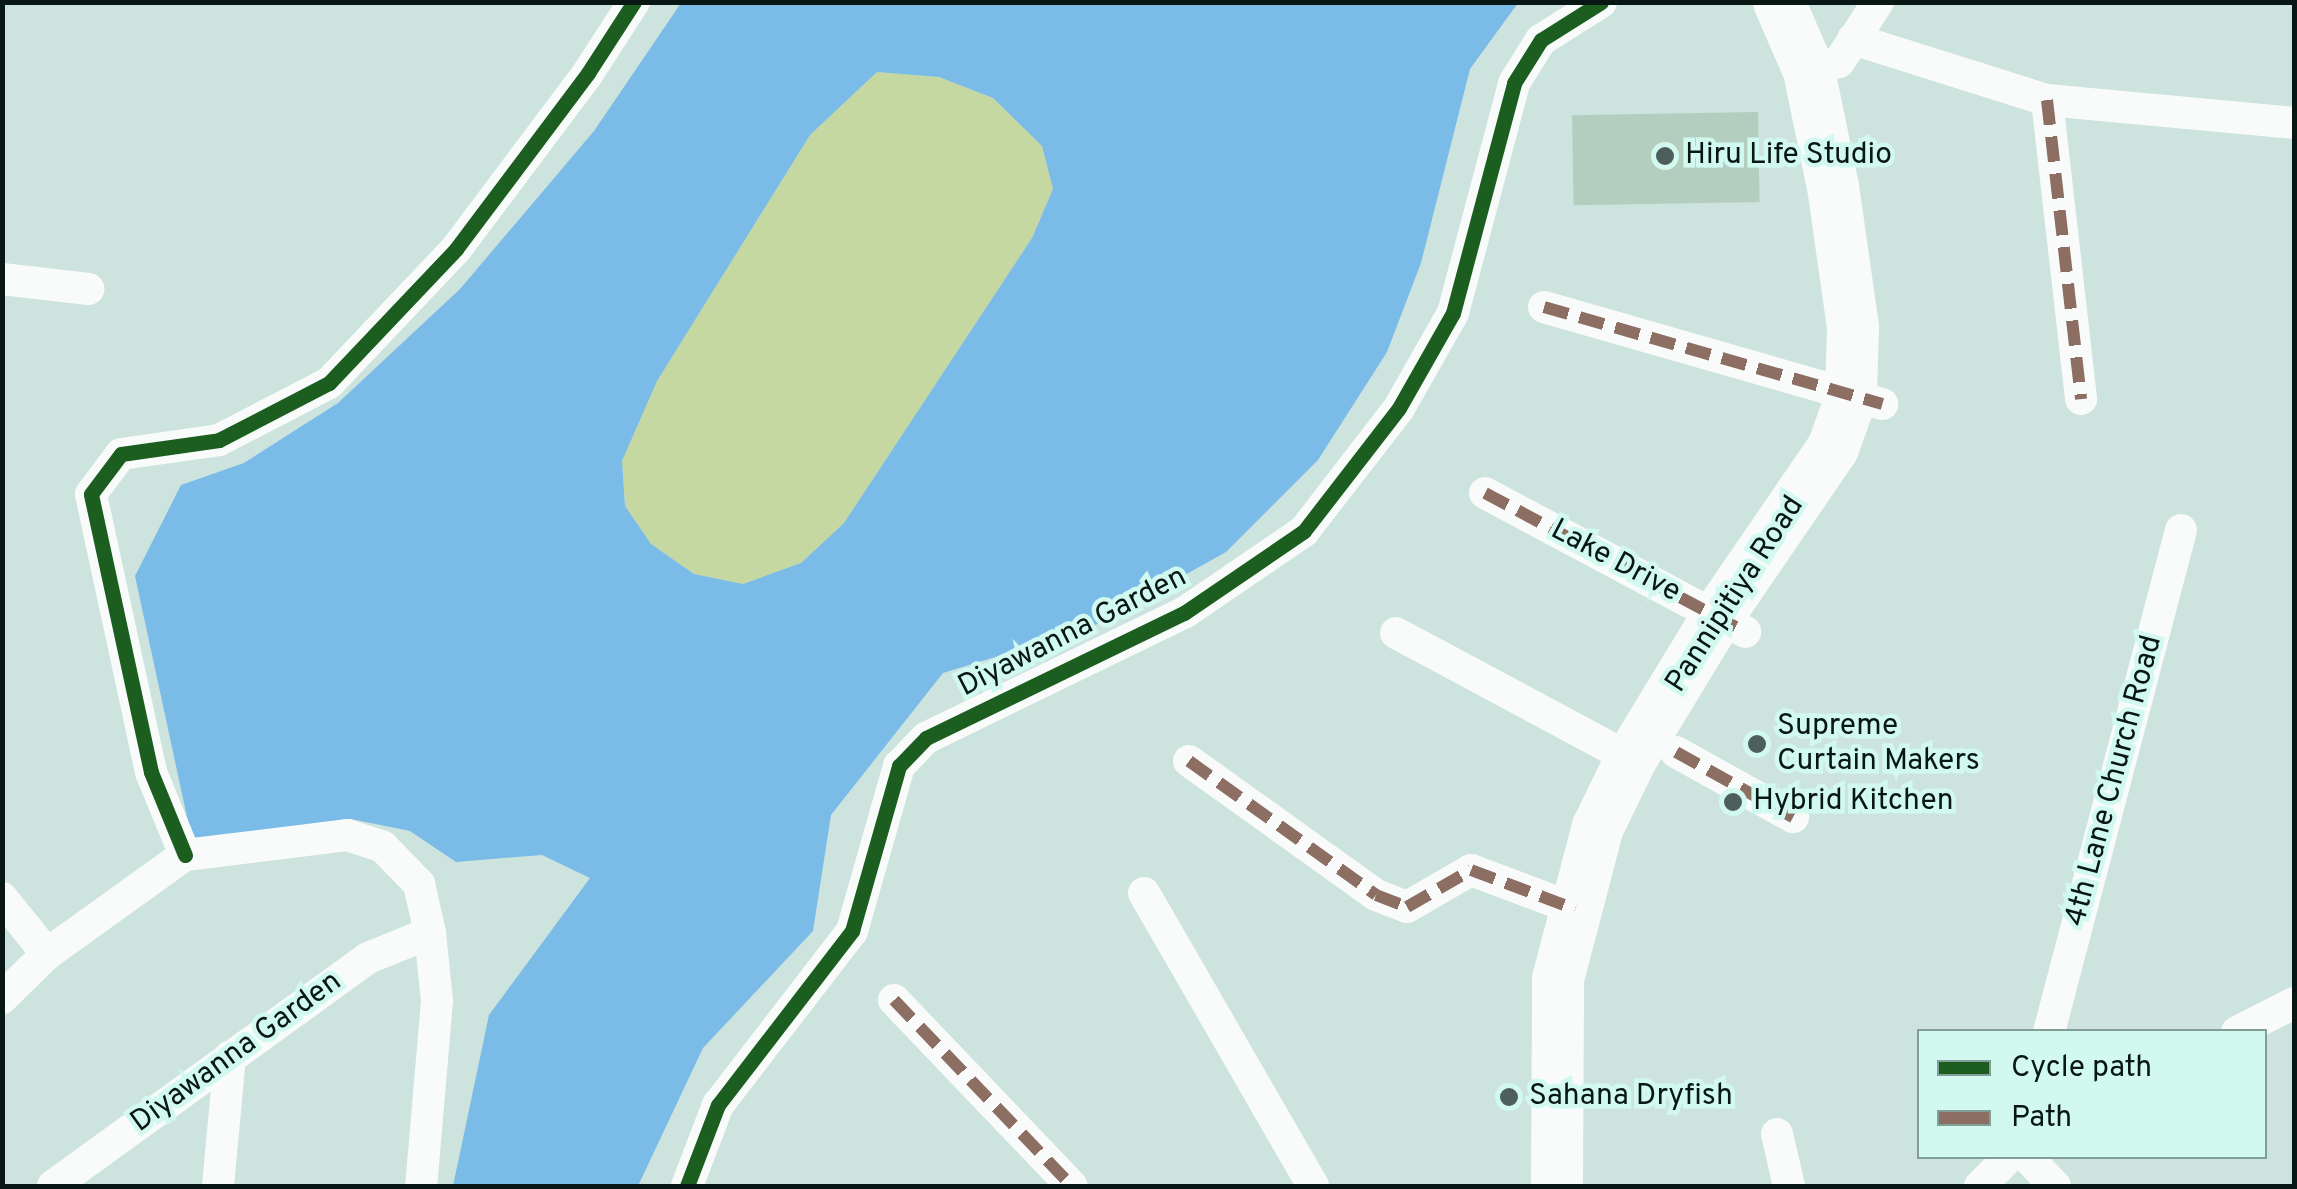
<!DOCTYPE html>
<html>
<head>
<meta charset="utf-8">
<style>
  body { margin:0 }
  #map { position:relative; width:2297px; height:1189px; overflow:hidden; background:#cde3de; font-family:Overpass,sans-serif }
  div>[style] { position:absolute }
  .green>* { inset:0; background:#c5d8a2 }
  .water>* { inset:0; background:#7bbbe7 }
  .building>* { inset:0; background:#b3cdbe; transform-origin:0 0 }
  .minor>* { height:32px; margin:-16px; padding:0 16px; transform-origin:16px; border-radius:16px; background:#f8fbfa }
  .primary>* { height:52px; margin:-26px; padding:0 26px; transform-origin:26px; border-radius:26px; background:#f8fbfa }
  .quiet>* { height:12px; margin-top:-6px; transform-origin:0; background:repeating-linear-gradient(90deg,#8d6e63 0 25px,transparent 0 37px) }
  .cycleway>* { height:15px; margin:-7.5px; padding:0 7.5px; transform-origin:7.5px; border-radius:7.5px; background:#1b5e20 }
  .dots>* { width:28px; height:28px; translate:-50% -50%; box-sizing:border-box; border:5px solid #d2f9f0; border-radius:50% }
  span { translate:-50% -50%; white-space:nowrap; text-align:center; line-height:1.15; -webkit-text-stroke:9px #d2f9f0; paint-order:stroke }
  .poi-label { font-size:30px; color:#081614 }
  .left { translate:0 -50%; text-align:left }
  .street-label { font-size:30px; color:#081614 }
  .frame { position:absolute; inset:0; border:5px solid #081614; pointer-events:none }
  .legend { position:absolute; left:1917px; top:1029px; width:350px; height:130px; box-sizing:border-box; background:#d2f9f0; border:2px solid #819e98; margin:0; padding:12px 18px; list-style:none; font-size:30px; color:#081614 }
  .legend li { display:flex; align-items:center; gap:20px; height:50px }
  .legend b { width:50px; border:2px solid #819e98 }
</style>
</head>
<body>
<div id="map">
  <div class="green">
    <div style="clip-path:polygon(877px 72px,939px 77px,993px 98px,1042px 146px,1053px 189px,1032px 238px,844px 523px,801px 563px,743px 584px,694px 574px,651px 544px,625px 506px,622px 461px,657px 380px,810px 135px)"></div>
  </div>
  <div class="water">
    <div style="clip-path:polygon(evenodd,681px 3px,1518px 3px,1470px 69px,1421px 263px,1387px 352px,1318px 460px,1226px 552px,1090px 628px,943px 673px,831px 815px,813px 931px,703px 1048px,638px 1186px,453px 1186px,489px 1015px,590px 878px,542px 855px,456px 862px,410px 831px,351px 819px,192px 840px,135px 576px,181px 485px,244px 463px,338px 403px,460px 289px,594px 131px,681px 3px,877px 72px,939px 77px,993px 98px,1042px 146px,1053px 189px,1032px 238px,844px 523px,801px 563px,743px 584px,694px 574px,651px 544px,625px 506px,622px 461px,657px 381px,810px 135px,877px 72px)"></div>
  </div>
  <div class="building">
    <div style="left:1758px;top:112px;width:90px;height:186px;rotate:89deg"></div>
  </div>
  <div class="minor">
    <div style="left:1853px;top:39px;width:203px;rotate:17.5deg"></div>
    <div style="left:2047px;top:100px;width:248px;rotate:5.3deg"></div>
    <div style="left:1809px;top:71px;width:31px;rotate:-17deg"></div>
    <div style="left:1839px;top:62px;width:72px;rotate:-57deg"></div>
    <div style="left:2047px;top:100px;width:301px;rotate:83.5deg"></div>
    <div style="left:2px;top:279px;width:87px;rotate:6.6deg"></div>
    <div style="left:1544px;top:307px;width:352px;rotate:16deg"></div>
    <div style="left:1485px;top:493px;width:295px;rotate:28.1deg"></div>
    <div style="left:1396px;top:633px;width:267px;rotate:28.2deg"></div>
    <div style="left:1676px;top:752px;width:134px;rotate:29.1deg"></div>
    <div style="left:1189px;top:761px;width:230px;rotate:35.6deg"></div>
    <div style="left:1376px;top:895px;width:33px;rotate:21deg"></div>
    <div style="left:1407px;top:907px;width:74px;rotate:-30deg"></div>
    <div style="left:1471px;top:870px;width:111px;rotate:20.6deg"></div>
    <div style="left:185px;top:855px;width:90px;rotate:-112.3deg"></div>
    <div style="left:151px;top:772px;width:284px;rotate:-102.2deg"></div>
    <div style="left:91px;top:494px;width:50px;rotate:-53.1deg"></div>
    <div style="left:121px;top:454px;width:99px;rotate:-8.1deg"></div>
    <div style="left:219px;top:440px;width:124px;rotate:-27.4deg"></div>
    <div style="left:329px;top:383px;width:185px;rotate:-46.5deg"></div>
    <div style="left:456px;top:249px;width:220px;rotate:-53.1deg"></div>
    <div style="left:588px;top:73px;width:85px;rotate:-57.1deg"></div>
    <div style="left:1144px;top:893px;width:338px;rotate:60deg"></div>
    <div style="left:2px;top:898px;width:72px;rotate:51.2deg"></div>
    <div style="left:2px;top:998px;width:63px;rotate:-44.4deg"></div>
    <div style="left:47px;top:954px;width:170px;rotate:-35.7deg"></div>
    <div style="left:185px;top:855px;width:163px;rotate:-7deg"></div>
    <div style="left:347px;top:835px;width:38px;rotate:18deg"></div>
    <div style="left:383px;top:847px;width:52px;rotate:45.8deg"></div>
    <div style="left:419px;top:884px;width:50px;rotate:77.3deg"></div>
    <div style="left:430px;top:933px;width:68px;rotate:84.1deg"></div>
    <div style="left:437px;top:1001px;width:186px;rotate:94.9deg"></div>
    <div style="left:894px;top:1000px;width:257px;rotate:46.3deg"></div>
    <div style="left:2049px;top:1032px;width:519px;rotate:-75.27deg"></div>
    <div style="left:2237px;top:1032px;width:64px;rotate:-27deg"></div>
    <div style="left:1777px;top:1134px;width:53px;rotate:77deg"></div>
    <div style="left:2026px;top:1156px;width:42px;rotate:46deg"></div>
    <div style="left:53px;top:1186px;width:389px;rotate:-35.9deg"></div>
    <div style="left:368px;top:958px;width:67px;rotate:-22deg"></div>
    <div style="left:218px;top:1186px;width:130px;rotate:-84.7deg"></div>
    <div style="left:687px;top:1186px;width:87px;rotate:-69.1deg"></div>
    <div style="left:718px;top:1105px;width:220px;rotate:-52.4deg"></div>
    <div style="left:852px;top:931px;width:172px;rotate:-74.1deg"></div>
    <div style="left:899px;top:766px;width:39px;rotate:-46deg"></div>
    <div style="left:926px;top:738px;width:287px;rotate:-25.9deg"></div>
    <div style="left:1184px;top:613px;width:145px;rotate:-34.3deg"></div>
    <div style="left:1304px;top:531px;width:155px;rotate:-52.3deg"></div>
    <div style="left:1399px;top:408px;width:109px;rotate:-60.4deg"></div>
    <div style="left:1453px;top:313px;width:238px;rotate:-75.1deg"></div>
    <div style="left:1514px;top:83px;width:51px;rotate:-57.9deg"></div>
    <div style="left:1541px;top:40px;width:71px;rotate:-32.3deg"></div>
    <div style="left:1980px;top:1186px;width:42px;rotate:-45deg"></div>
  </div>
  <div class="primary">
    <div style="left:1557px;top:1186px;width:207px;rotate:-89.7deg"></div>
    <div style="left:1558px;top:979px;width:157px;rotate:-75.3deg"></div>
    <div style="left:1598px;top:827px;width:76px;rotate:-64.1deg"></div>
    <div style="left:1631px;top:759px;width:167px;rotate:-58.7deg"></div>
    <div style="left:1718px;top:616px;width:204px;rotate:-55.6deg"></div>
    <div style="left:1833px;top:448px;width:53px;rotate:-70.2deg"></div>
    <div style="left:1851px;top:398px;width:71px;rotate:-88.4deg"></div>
    <div style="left:1853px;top:327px;width:141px;rotate:-98.1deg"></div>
    <div style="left:1833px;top:187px;width:118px;rotate:-101.7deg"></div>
    <div style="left:1809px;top:71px;width:75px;rotate:-113.5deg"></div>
  </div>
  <div class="quiet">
    <div style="left:2047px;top:100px;width:301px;rotate:83.5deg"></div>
    <div style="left:1544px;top:307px;width:352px;rotate:16deg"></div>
    <div style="left:1485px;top:493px;width:295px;rotate:28.1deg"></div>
    <div style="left:1676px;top:752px;width:134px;rotate:29.1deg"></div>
    <div style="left:1189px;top:761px;width:230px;rotate:35.6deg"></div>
    <div style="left:1376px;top:895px;width:33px;rotate:21deg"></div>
    <div style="left:1407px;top:907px;width:74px;rotate:-30deg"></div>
    <div style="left:1471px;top:870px;width:111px;rotate:20.6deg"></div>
    <div style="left:894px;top:1000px;width:257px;rotate:46.3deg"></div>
  </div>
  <div class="cycleway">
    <div style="left:185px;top:855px;width:90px;rotate:-112.3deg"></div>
    <div style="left:151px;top:772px;width:284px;rotate:-102.2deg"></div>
    <div style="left:91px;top:494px;width:50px;rotate:-53.1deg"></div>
    <div style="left:121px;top:454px;width:99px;rotate:-8.1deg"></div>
    <div style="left:219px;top:440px;width:124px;rotate:-27.4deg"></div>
    <div style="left:329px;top:383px;width:185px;rotate:-46.5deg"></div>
    <div style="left:456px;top:249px;width:220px;rotate:-53.1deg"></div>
    <div style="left:588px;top:73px;width:85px;rotate:-57.1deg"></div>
    <div style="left:687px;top:1186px;width:87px;rotate:-69.1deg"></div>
    <div style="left:718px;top:1105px;width:220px;rotate:-52.4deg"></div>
    <div style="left:852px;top:931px;width:172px;rotate:-74.1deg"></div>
    <div style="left:899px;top:766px;width:39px;rotate:-46deg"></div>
    <div style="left:926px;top:738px;width:287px;rotate:-25.9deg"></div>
    <div style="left:1184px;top:613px;width:145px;rotate:-34.3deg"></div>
    <div style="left:1304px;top:531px;width:155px;rotate:-52.3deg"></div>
    <div style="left:1399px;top:408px;width:109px;rotate:-60.4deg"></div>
    <div style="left:1453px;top:313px;width:238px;rotate:-75.1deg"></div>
    <div style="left:1514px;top:83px;width:51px;rotate:-57.9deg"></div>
    <div style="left:1541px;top:40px;width:71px;rotate:-32.3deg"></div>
  </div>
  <div class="dots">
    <div style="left:1665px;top:156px;background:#4d5e5b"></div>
    <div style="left:1757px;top:744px;background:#4d5e5b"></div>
    <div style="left:1733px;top:802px;background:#4d5e5b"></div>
    <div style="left:1509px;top:1097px;background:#4d5e5b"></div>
  </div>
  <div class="poi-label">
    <span class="left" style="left:1685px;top:156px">Hiru Life Studio</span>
    <span class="left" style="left:1777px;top:744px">Supreme<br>Curtain Makers</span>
    <span class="left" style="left:1753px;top:802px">Hybrid Kitchen</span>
    <span class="left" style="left:1529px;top:1097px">Sahana Dryfish</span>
  </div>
  <div class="street-label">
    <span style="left:1615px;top:562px;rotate:28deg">Lake Drive</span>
    <span style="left:1736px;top:595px;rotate:-57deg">Pannipitiya Road</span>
    <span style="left:1073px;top:633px;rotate:-27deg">Diyawanna Garden</span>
    <span style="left:2115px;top:781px;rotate:-75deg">4th Lane Church Road</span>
    <span style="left:237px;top:1053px;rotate:-36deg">Diyawanna Garden</span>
  </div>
  <div class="frame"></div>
  <ul class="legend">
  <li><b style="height:12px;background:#1b5e20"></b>Cycle path</li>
  <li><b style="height:12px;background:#8d6e63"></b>Path</li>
  </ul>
</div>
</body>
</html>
